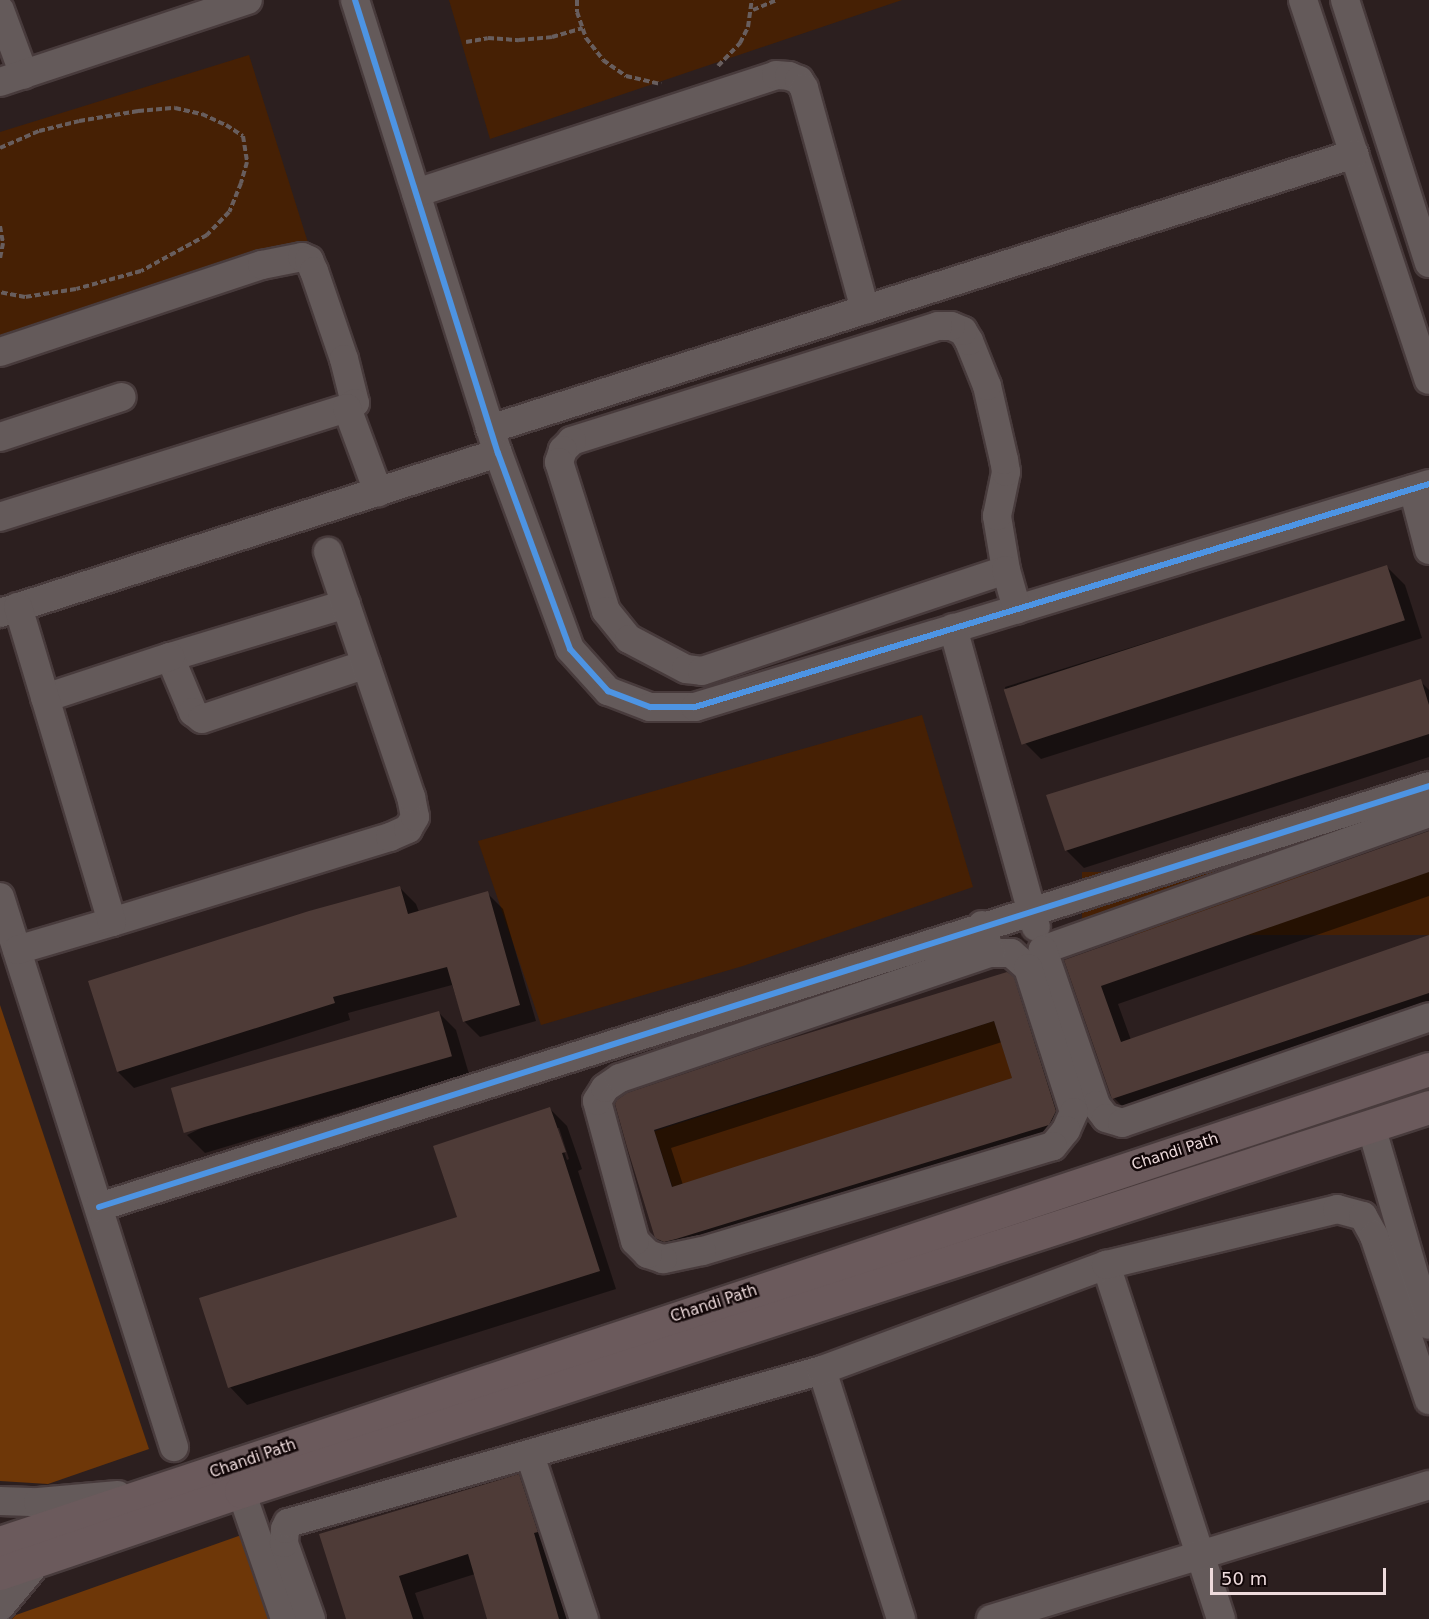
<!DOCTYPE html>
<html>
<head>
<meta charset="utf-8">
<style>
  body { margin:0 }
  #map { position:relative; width:1429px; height:1619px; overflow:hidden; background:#2c1f1f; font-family:"DejaVu Sans",sans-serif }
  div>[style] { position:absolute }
  .green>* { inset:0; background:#462004; transform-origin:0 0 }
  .forest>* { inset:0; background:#6e3708 }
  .shadow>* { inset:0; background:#0007 }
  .building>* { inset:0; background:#4e3b37; transform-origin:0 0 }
  .path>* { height:4px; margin-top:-2px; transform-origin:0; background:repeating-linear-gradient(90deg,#685e5e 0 6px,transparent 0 9px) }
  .roads { filter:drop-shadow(2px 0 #483b3c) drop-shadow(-2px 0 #483b3c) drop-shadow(0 2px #483b3c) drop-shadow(0 -2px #483b3c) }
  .minor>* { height:28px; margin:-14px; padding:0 14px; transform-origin:14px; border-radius:14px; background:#645a5a }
  .major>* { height:33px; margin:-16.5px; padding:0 16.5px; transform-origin:16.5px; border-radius:16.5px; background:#6b5a5c }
  .cycleway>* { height:6px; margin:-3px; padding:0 3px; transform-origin:3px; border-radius:3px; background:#4d94e3 }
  span { translate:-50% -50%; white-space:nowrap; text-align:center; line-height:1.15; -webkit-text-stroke:5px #120708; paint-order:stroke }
  .street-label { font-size:15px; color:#eedbdc }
  .scale { position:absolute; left:1210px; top:1568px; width:176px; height:27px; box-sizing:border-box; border:3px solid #eedbdc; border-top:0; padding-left:8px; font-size:18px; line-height:21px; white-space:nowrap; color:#eedbdc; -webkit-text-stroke:4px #120708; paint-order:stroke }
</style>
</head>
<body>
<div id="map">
  <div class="green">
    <div style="clip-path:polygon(449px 0,902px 0,490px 139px)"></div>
    <div style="clip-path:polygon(249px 55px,310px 249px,0 345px,0 132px)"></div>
    <div style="clip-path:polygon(922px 715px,973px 887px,743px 966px,541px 1025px,478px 841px)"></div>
    <div style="left:1429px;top:872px;width:63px;height:347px;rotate:90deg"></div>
    <div style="left:994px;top:1021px;width:60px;height:357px;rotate:72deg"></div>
  </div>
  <div class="forest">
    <div style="clip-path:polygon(0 1005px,149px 1449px,48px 1484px,0 1481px)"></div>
    <div style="clip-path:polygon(247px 1533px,274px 1619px,12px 1619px,16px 1615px)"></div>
  </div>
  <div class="shadow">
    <div style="clip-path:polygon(1387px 567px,1405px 585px,1422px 638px,1041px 759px,1023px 741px,1005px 687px)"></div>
    <div style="clip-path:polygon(1420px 681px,1429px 690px,1429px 757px,1084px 868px,1066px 850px)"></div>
    <div style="clip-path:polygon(1429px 832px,1429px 896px,1118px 1004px,1131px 1040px,1429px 936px,1429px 1016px,1132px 1116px,1114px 1098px,1066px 961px)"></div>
    <div style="clip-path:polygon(400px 888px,416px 904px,419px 912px,487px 893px,503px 909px,536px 1021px,480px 1037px,464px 1021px,452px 985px,348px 1013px,350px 1020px,134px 1088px,118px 1072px)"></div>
    <div style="clip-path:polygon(evenodd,1013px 978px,1031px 997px,1073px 1130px,675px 1255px,656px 1237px,617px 1104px,1013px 978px,1002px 1042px,1014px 1079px,683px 1185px,671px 1148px,1002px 1042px)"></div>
    <div style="clip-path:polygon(438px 1012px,456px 1030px,469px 1074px,205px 1153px,187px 1135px)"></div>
    <div style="clip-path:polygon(evenodd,550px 1109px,567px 1126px,582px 1169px,578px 1171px,616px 1289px,247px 1405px,230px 1387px,459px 1218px,550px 1109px,556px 1128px,559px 1128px,569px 1159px,567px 1160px,556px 1128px)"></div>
    <div style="clip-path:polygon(518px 1476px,536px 1493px,570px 1619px,489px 1619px,475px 1574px,415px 1593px,424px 1619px,347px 1619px)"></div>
  </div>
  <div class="building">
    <div style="left:1387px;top:565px;width:58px;height:403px;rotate:72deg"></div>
    <div style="clip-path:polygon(1421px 679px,1429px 705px,1429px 734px,1065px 851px,1046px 795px)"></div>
    <div style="clip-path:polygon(1429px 831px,1429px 872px,1101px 986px,1121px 1042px,1429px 935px,1429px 993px,1112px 1099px,1064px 960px)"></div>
    <div style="clip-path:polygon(400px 886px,408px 914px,488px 891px,520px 1005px,463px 1022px,447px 967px,333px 997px,335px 1003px,117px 1072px,88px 981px,309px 911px)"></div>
    <div style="clip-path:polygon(evenodd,1007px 972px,1014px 977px,1056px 1111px,1049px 1125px,676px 1239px,664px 1242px,655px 1238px,627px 1147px,615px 1104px,617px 1100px,627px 1093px,770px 1045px,1007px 972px,994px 1021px,1012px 1078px,672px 1187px,654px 1130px,994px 1021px)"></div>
    <div style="left:439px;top:1011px;width:47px;height:279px;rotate:74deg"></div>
    <div style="clip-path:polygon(550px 1107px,566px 1152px,562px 1153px,600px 1271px,228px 1388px,199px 1298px,457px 1217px,433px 1146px)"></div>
    <div style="clip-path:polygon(519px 1474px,538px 1532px,534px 1533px,559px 1619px,487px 1619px,468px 1554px,399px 1576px,413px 1619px,346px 1619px,319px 1534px)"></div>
  </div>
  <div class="path">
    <div style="left:577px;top:0;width:12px;rotate:90deg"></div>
    <div style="left:577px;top:12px;width:28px;rotate:71deg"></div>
    <div style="left:586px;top:38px;width:28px;rotate:52deg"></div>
    <div style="left:603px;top:60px;width:28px;rotate:35deg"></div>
    <div style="left:626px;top:76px;width:36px;rotate:13deg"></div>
    <div style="left:753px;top:10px;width:26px;rotate:-23deg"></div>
    <div style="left:466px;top:42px;width:22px;rotate:-10deg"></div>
    <div style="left:488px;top:38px;width:31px;rotate:4deg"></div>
    <div style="left:519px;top:40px;width:33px;rotate:-5deg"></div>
    <div style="left:552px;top:37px;width:32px;rotate:-16deg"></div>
    <div style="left:718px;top:66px;width:32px;rotate:-46deg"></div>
    <div style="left:740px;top:43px;width:18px;rotate:-63deg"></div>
    <div style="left:748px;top:27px;width:27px;rotate:-82deg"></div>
    <div style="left:0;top:148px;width:43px;rotate:-23.6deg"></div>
    <div style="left:39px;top:131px;width:41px;rotate:-14deg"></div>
    <div style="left:79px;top:121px;width:60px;rotate:-9.6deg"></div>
    <div style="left:138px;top:111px;width:37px;rotate:-5deg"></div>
    <div style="left:175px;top:108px;width:28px;rotate:13deg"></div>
    <div style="left:202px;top:114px;width:26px;rotate:25deg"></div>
    <div style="left:226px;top:125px;width:20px;rotate:33deg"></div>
    <div style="left:243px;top:136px;width:26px;rotate:81deg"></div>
    <div style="left:247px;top:162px;width:22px;rotate:106deg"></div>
    <div style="left:241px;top:183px;width:31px;rotate:112deg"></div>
    <div style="left:229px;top:212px;width:32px;rotate:134deg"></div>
    <div style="left:207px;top:235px;width:75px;rotate:151.4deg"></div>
    <div style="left:141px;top:271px;width:67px;rotate:164.5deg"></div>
    <div style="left:76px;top:289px;width:52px;rotate:171.1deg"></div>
    <div style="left:25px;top:297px;width:25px;rotate:-169deg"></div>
    <div style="left:0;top:226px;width:17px;rotate:80deg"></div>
    <div style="left:3px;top:243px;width:16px;rotate:101deg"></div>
  </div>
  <div class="roads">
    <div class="minor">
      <div style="left:355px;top:0;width:475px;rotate:72.5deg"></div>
      <div style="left:498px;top:453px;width:209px;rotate:69.8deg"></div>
      <div style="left:570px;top:649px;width:57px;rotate:47.9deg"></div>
      <div style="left:608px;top:691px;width:45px;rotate:20.9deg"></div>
      <div style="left:650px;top:707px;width:45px"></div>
      <div style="left:695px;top:707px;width:767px;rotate:-16.9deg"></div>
      <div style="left:1303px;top:0;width:400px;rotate:71.7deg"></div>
      <div style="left:1345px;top:0;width:276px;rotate:72.3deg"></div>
      <div style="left:0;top:10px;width:69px;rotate:69.7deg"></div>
      <div style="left:0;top:82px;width:261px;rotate:-18.3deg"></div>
      <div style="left:416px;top:193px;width:379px;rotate:-18.1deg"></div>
      <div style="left:776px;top:75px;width:13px;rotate:4deg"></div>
      <div style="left:789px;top:76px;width:11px;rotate:22deg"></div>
      <div style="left:799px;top:80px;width:9px;rotate:58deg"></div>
      <div style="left:804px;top:88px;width:230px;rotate:74.6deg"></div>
      <div style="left:0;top:352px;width:276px;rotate:-18.4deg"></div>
      <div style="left:262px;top:265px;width:41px;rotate:-11.3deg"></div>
      <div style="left:302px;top:257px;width:8px;rotate:23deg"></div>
      <div style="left:309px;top:260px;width:12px;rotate:66deg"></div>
      <div style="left:314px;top:271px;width:93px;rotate:71.2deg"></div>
      <div style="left:344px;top:359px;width:45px;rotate:76deg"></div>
      <div style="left:355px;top:403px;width:9px;rotate:148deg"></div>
      <div style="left:347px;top:408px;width:364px;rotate:162.6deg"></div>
      <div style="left:347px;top:408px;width:90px;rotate:69.7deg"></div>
      <div style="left:490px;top:429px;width:907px;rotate:-17.66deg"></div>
      <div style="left:0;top:437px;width:128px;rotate:-18.2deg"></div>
      <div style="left:1413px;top:489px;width:63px;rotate:75.3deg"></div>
      <div style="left:1006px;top:570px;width:55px;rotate:-99.5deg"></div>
      <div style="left:997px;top:516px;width:45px;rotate:-78.4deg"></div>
      <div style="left:1006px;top:472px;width:12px;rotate:-99deg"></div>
      <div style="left:1004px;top:460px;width:76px;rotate:-102.9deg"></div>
      <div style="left:987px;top:386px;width:48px;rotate:-111.8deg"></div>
      <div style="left:969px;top:341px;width:12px;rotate:-121deg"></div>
      <div style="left:963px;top:331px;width:13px;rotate:-157deg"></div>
      <div style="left:951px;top:326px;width:13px;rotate:180deg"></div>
      <div style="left:938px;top:326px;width:384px;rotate:162.6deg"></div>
      <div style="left:572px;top:441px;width:13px;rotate:135deg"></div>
      <div style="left:563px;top:450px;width:13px;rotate:108deg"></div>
      <div style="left:559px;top:462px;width:156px;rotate:72.5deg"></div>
      <div style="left:606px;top:611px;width:36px;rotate:51deg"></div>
      <div style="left:629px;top:639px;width:64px;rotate:27.8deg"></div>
      <div style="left:686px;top:669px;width:16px;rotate:7deg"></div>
      <div style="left:702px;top:671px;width:320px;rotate:-18.4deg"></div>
      <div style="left:1006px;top:570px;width:41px;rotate:74.2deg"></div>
      <div style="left:346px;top:604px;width:184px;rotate:163.2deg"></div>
      <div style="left:170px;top:657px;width:60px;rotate:67.3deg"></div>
      <div style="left:193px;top:712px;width:11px;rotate:38deg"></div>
      <div style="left:202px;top:719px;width:173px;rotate:-18.5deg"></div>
      <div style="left:0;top:613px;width:523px;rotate:-17.81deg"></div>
      <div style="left:953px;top:628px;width:310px;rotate:74.5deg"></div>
      <div style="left:45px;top:698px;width:132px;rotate:-18.2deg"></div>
      <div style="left:1429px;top:813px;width:410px;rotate:160.5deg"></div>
      <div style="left:1043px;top:950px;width:164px;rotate:71.1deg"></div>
      <div style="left:1096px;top:1105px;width:16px;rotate:52deg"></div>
      <div style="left:1106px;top:1118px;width:17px;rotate:17deg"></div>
      <div style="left:1122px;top:1123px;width:325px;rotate:-19deg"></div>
      <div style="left:0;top:897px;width:577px;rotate:72.44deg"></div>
      <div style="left:112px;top:922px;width:291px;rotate:-17deg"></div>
      <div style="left:390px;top:837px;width:20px;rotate:-24deg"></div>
      <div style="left:408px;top:829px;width:14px;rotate:-60deg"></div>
      <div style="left:415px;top:817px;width:20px;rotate:-101deg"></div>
      <div style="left:411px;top:797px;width:259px;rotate:-108.7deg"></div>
      <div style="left:982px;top:925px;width:29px;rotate:74deg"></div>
      <div style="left:990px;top:953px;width:21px"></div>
      <div style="left:1011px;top:953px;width:23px;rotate:41deg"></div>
      <div style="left:1028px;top:968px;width:151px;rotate:72.3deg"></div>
      <div style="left:1074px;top:1112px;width:20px;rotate:114deg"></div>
      <div style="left:1066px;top:1130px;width:21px;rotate:129deg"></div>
      <div style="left:1053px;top:1146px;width:366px;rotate:163.3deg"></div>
      <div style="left:702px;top:1251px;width:40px;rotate:168deg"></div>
      <div style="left:663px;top:1259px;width:16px;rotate:-162deg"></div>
      <div style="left:648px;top:1254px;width:18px;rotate:-135deg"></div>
      <div style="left:635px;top:1241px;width:145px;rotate:-105.2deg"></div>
      <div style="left:597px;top:1101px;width:15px;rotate:-58deg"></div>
      <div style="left:605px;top:1088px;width:18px;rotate:-34deg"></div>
      <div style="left:620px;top:1078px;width:391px;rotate:-18.7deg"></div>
      <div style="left:17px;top:950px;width:99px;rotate:-16.4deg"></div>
      <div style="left:112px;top:922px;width:329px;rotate:-106.6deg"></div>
      <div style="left:1371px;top:1126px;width:207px;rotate:73.8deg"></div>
      <div style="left:99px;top:1207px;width:1395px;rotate:-17.56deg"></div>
      <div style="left:1106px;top:1265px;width:372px;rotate:72deg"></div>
      <div style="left:530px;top:1455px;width:173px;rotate:71.8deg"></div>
      <div style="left:241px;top:1491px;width:135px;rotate:71deg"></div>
      <div style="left:0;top:1501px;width:38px;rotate:2deg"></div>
      <div style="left:38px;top:1502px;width:80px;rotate:-5deg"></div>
      <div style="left:0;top:1607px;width:61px;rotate:-50.3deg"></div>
      <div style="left:311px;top:1619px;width:81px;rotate:-109.6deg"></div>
      <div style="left:284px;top:1543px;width:14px;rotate:-86deg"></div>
      <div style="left:285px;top:1529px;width:7px;rotate:-63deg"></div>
      <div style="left:288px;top:1523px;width:555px;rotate:-15.99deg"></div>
      <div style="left:901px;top:1619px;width:261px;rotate:-107.6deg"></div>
      <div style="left:822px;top:1370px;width:303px;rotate:-20.3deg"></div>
      <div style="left:1106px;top:1265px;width:238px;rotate:-13.6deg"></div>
      <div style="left:1337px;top:1209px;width:27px;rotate:15deg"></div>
      <div style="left:1363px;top:1216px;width:23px;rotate:61deg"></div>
      <div style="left:1374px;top:1236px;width:173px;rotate:71.5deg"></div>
      <div style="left:991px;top:1619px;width:458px;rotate:-17deg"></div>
    </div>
    <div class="major">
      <div style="left:0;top:1543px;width:1506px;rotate:-18.35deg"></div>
      <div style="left:0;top:1573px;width:255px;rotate:-18.8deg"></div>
      <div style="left:241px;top:1491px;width:1249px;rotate:-17.91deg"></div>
    </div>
  </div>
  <div class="cycleway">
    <div style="left:355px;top:0;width:475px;rotate:72.5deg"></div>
    <div style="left:498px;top:453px;width:209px;rotate:69.8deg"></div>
    <div style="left:570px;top:649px;width:57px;rotate:47.9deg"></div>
    <div style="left:608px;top:691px;width:45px;rotate:20.9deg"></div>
    <div style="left:650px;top:707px;width:45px"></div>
    <div style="left:695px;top:707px;width:767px;rotate:-16.9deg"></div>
    <div style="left:99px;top:1207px;width:1395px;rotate:-17.56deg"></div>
  </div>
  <div class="street-label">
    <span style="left:1175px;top:1152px;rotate:-18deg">Chandi Path</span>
    <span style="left:714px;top:1304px;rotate:-18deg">Chandi Path</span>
    <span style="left:253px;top:1459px;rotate:-19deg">Chandi Path</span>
  </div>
  <div class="scale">50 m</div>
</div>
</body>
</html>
